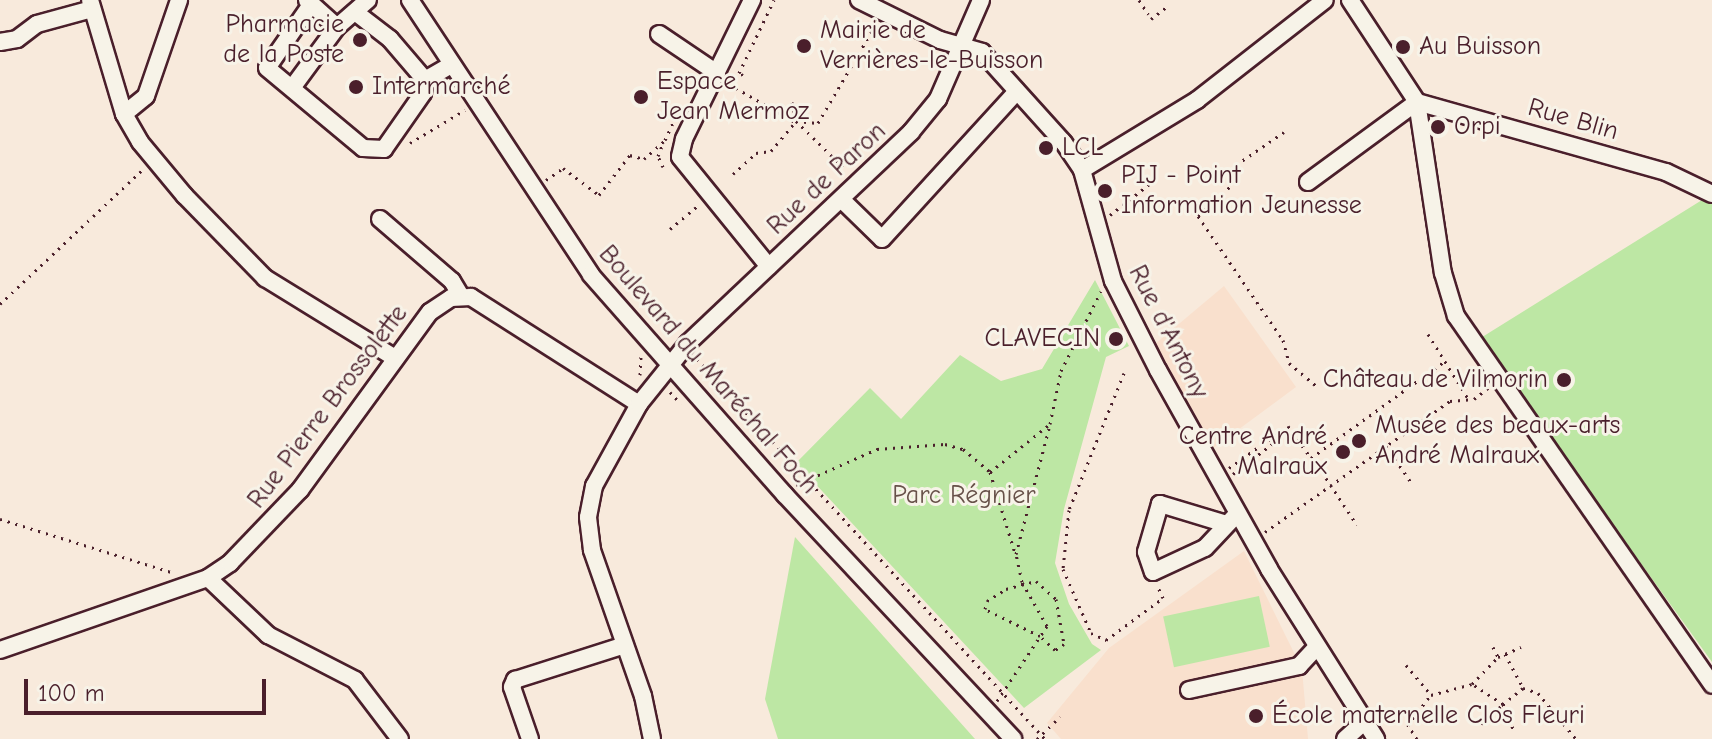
<!DOCTYPE html>
<html>
<head>
<meta charset="utf-8">
<style>
  body { margin:0 }
  #map { position:relative; width:1712px; height:739px; overflow:hidden; background:#f8eadc; font-family:"Comic Neue",sans-serif }
  div>[style] { position:absolute }
  .built>* { inset:0; background:#f9e0cd }
  .green>* { inset:0; background:#bde7a4; transform-origin:0 0 }
  .path>* { height:3px; margin-top:-1.5px; transform-origin:0; background:repeating-linear-gradient(90deg,#4a1f2b 0 2px,transparent 0 8px) }
  .roads { filter:drop-shadow(2px 0 #4a1f2b) drop-shadow(-2px 0 #4a1f2b) drop-shadow(0 2px #4a1f2b) drop-shadow(0 -2px #4a1f2b) }
  .minor>* { height:16px; margin:-8px; padding:0 8px; transform-origin:8px; border-radius:8px; background:#f7f3e8 }
  .dots>* { width:22px; height:22px; translate:-50% -50%; box-sizing:border-box; border:4px solid #f7f3e8; border-radius:50% }
  span { translate:-50% -50%; white-space:nowrap; text-align:center; line-height:1.15; -webkit-text-stroke:6px #f7f3e8; paint-order:stroke }
  .poi-label { font-size:26px; color:#4a1f2b }
  .right { translate:-100% -50%; text-align:right }
  .left { translate:0 -50%; text-align:left }
  .street-label { font-size:26px; color:#4a1f2b }
  .park-label { font-size:26px; color:#675149 }
  .scale { position:absolute; left:24px; top:679px; width:242px; height:36px; box-sizing:border-box; border:4px solid #4a1f2b; border-top:0; padding-left:10px; font-size:24px; line-height:28px; white-space:nowrap; color:#4a1f2b; -webkit-text-stroke:6px #f7f3e8; paint-order:stroke }
</style>
</head>
<body>
<div id="map">
  <div class="built">
    <div style="clip-path:polygon(1224px 286px,1296px 387px,1212px 449px,1155px 344px)"></div>
    <div style="clip-path:polygon(1244px 551px,1302px 669px,1308px 739px,1061px 739px,1047px 723px,1109px 648px)"></div>
  </div>
  <div class="green">
    <div style="clip-path:polygon(1702px 200px,1712px 204px,1712px 662px,1479px 339px)"></div>
    <div style="clip-path:polygon(1095px 280px,1129px 346px,1106px 357px,1064px 509px,1055px 563px,1069px 604px,1092px 644px,1101px 650px,1024px 708px,796px 463px,870px 388px,901px 419px,960px 355px,1001px 381px,1042px 369px)"></div>
    <div style="clip-path:polygon(795px 537px,975px 739px,778px 739px,765px 699px)"></div>
    <div style="left:1259px;top:596px;width:52px;height:98px;rotate:78deg"></div>
  </div>
  <div class="path">
    <div style="left:1139px;top:0;width:17px;rotate:57deg"></div>
    <div style="left:1151px;top:19px;width:23px;rotate:-38deg"></div>
    <div style="left:743px;top:75px;width:4px;rotate:-153deg"></div>
    <div style="left:739px;top:73px;width:81px;rotate:-64.4deg"></div>
    <div style="left:729px;top:84px;width:76px;rotate:29.9deg"></div>
    <div style="left:792px;top:102px;width:19px;rotate:78deg"></div>
    <div style="left:796px;top:121px;width:71px;rotate:44.4deg"></div>
    <div style="left:1284px;top:132px;width:58px;rotate:145.5deg"></div>
    <div style="left:1236px;top:165px;width:17px;rotate:93deg"></div>
    <div style="left:1235px;top:182px;width:50px;rotate:137.4deg"></div>
    <div style="left:1198px;top:216px;width:150px;rotate:55.6deg"></div>
    <div style="left:1283px;top:340px;width:24px;rotate:75deg"></div>
    <div style="left:1289px;top:363px;width:35px;rotate:40deg"></div>
    <div style="left:410px;top:143px;width:64px;rotate:-31deg"></div>
    <div style="left:663px;top:167px;width:12px;rotate:-114deg"></div>
    <div style="left:658px;top:156px;width:14px;rotate:-69deg"></div>
    <div style="left:733px;top:174px;width:31px;rotate:-42deg"></div>
    <div style="left:756px;top:153px;width:15px;rotate:-8deg"></div>
    <div style="left:771px;top:151px;width:39px;rotate:-50deg"></div>
    <div style="left:796px;top:121px;width:22px;rotate:5deg"></div>
    <div style="left:818px;top:123px;width:113px;rotate:-59.6deg"></div>
    <div style="left:546px;top:180px;width:21px;rotate:-35deg"></div>
    <div style="left:563px;top:168px;width:45px;rotate:36.9deg"></div>
    <div style="left:599px;top:195px;width:51px;rotate:-52.2deg"></div>
    <div style="left:630px;top:155px;width:15px;rotate:16deg"></div>
    <div style="left:644px;top:159px;width:28px;rotate:-42deg"></div>
    <div style="left:665px;top:140px;width:21px;rotate:-65deg"></div>
    <div style="left:1110px;top:215px;width:53px;rotate:-38.2deg"></div>
    <div style="left:670px;top:229px;width:38px;rotate:-40deg"></div>
    <div style="left:0;top:304px;width:195px;rotate:-43.3deg"></div>
    <div style="left:1428px;top:334px;width:78px;rotate:58.2deg"></div>
    <div style="left:697px;top:359px;width:515px;rotate:47.52deg"></div>
    <div style="left:1124px;top:373px;width:148px;rotate:111.9deg"></div>
    <div style="left:1069px;top:510px;width:59px;rotate:95.8deg"></div>
    <div style="left:1063px;top:569px;width:70px;rotate:66.4deg"></div>
    <div style="left:1091px;top:633px;width:17px;rotate:25deg"></div>
    <div style="left:1106px;top:640px;width:71px;rotate:-36.4deg"></div>
    <div style="left:1163px;top:598px;width:12px;rotate:-114deg"></div>
    <div style="left:640px;top:375px;width:19px;rotate:-87deg"></div>
    <div style="left:670px;top:392px;width:16px;rotate:47deg"></div>
    <div style="left:1386px;top:446px;width:47px;rotate:55.3deg"></div>
    <div style="left:1311px;top:458px;width:165px;rotate:-35.9deg"></div>
    <div style="left:1229px;top:468px;width:72px;rotate:-35.4deg"></div>
    <div style="left:1288px;top:426px;width:44px;rotate:54.2deg"></div>
    <div style="left:990px;top:472px;width:85px;rotate:72.8deg"></div>
    <div style="left:1233px;top:474px;width:54px;rotate:-37.5deg"></div>
    <div style="left:1276px;top:441px;width:9px;rotate:-72deg"></div>
    <div style="left:1326px;top:478px;width:56px;rotate:56.6deg"></div>
    <div style="left:796px;top:485px;width:89px;rotate:-24deg"></div>
    <div style="left:877px;top:449px;width:68px;rotate:-4.2deg"></div>
    <div style="left:945px;top:444px;width:19px;rotate:16deg"></div>
    <div style="left:963px;top:449px;width:35px;rotate:40deg"></div>
    <div style="left:990px;top:472px;width:77px;rotate:-38.7deg"></div>
    <div style="left:1050px;top:424px;width:54px;rotate:-78.3deg"></div>
    <div style="left:1061px;top:371px;width:89px;rotate:-63.4deg"></div>
    <div style="left:0;top:519px;width:182px;rotate:17.2deg"></div>
    <div style="left:1265px;top:532px;width:227px;rotate:-35.3deg"></div>
    <div style="left:1450px;top:401px;width:24px;rotate:-5deg"></div>
    <div style="left:1474px;top:399px;width:18px;rotate:-38deg"></div>
    <div style="left:1036px;top:581px;width:27px;rotate:42deg"></div>
    <div style="left:1056px;top:599px;width:46px;rotate:79.9deg"></div>
    <div style="left:1064px;top:644px;width:11px;rotate:146deg"></div>
    <div style="left:1055px;top:650px;width:21px;rotate:-137deg"></div>
    <div style="left:1040px;top:636px;width:61px;rotate:-153.9deg"></div>
    <div style="left:985px;top:609px;width:8px;rotate:-76deg"></div>
    <div style="left:987px;top:601px;width:22px;rotate:-32deg"></div>
    <div style="left:1006px;top:589px;width:31px;rotate:-15deg"></div>
    <div style="left:1493px;top:647px;width:11px;rotate:63deg"></div>
    <div style="left:1505px;top:654px;width:38px;rotate:62deg"></div>
    <div style="left:1523px;top:688px;width:26px;rotate:141deg"></div>
    <div style="left:1503px;top:704px;width:37px;rotate:-147deg"></div>
    <div style="left:1472px;top:684px;width:37px;rotate:-46deg"></div>
    <div style="left:1498px;top:657px;width:25px;rotate:-23deg"></div>
    <div style="left:1406px;top:665px;width:39px;rotate:50deg"></div>
    <div style="left:1431px;top:695px;width:42px;rotate:-15deg"></div>
    <div style="left:1523px;top:688px;width:16px;rotate:18deg"></div>
    <div style="left:1538px;top:693px;width:60px;rotate:50.4deg"></div>
    <div style="left:997px;top:701px;width:90px;rotate:-56.3deg"></div>
    <div style="left:1047px;top:626px;width:51px;rotate:-119.6deg"></div>
    <div style="left:1022px;top:582px;width:29px;rotate:-102deg"></div>
    <div style="left:1016px;top:554px;width:130px;rotate:-75.3deg"></div>
    <div style="left:1481px;top:724px;width:30px;rotate:-42deg"></div>
    <div style="left:1503px;top:704px;width:27px;rotate:68deg"></div>
    <div style="left:1037px;top:739px;width:32px;rotate:-44deg"></div>
    <div style="left:1417px;top:739px;width:17px;rotate:-123deg"></div>
    <div style="left:1408px;top:725px;width:38px;rotate:-53deg"></div>
  </div>
  <div class="roads">
    <div class="minor">
      <div style="left:90px;top:0;width:119px;rotate:73.4deg"></div>
      <div style="left:124px;top:114px;width:32px;rotate:60deg"></div>
      <div style="left:140px;top:142px;width:70px;rotate:50.2deg"></div>
      <div style="left:185px;top:196px;width:115px;rotate:45.7deg"></div>
      <div style="left:265px;top:278px;width:153px;rotate:31.6deg"></div>
      <div style="left:307px;top:0;width:40px;rotate:42deg"></div>
      <div style="left:410px;top:0;width:329px;rotate:56.6deg"></div>
      <div style="left:591px;top:275px;width:293px;rotate:48.6deg"></div>
      <div style="left:785px;top:495px;width:334px;rotate:46.9deg"></div>
      <div style="left:752px;top:0;width:155px;rotate:116.1deg"></div>
      <div style="left:684px;top:139px;width:18px;rotate:103deg"></div>
      <div style="left:680px;top:157px;width:141px;rotate:51deg"></div>
      <div style="left:859px;top:0;width:90px;rotate:26.3deg"></div>
      <div style="left:940px;top:40px;width:44px;rotate:15.9deg"></div>
      <div style="left:982px;top:52px;width:122px;rotate:48deg"></div>
      <div style="left:1064px;top:143px;width:32px;rotate:56deg"></div>
      <div style="left:1082px;top:170px;width:115px;rotate:74.4deg"></div>
      <div style="left:1113px;top:281px;width:100px;rotate:63.2deg"></div>
      <div style="left:1158px;top:370px;width:228px;rotate:60.8deg"></div>
      <div style="left:1269px;top:569px;width:201px;rotate:57.8deg"></div>
      <div style="left:1350px;top:0;width:122px;rotate:56.7deg"></div>
      <div style="left:1417px;top:102px;width:173px;rotate:81.4deg"></div>
      <div style="left:1443px;top:273px;width:45px;rotate:73.2deg"></div>
      <div style="left:1456px;top:316px;width:449px;rotate:55.2deg"></div>
      <div style="left:310px;top:6px;width:75px;rotate:124.7deg"></div>
      <div style="left:267px;top:68px;width:125px;rotate:39.8deg"></div>
      <div style="left:363px;top:148px;width:21px;rotate:3deg"></div>
      <div style="left:384px;top:149px;width:68px;rotate:-55.1deg"></div>
      <div style="left:423px;top:93px;width:13px;rotate:-81deg"></div>
      <div style="left:425px;top:80px;width:30px;rotate:-30deg"></div>
      <div style="left:355px;top:12px;width:44px;rotate:37.6deg"></div>
      <div style="left:390px;top:39px;width:54px;rotate:49.5deg"></div>
      <div style="left:659px;top:34px;width:70px;rotate:33.9deg"></div>
      <div style="left:0;top:42px;width:17px;rotate:-10deg"></div>
      <div style="left:17px;top:39px;width:25px;rotate:-37deg"></div>
      <div style="left:37px;top:24px;width:57px;rotate:-15.3deg"></div>
      <div style="left:292px;top:88px;width:76px;rotate:-53.6deg"></div>
      <div style="left:337px;top:27px;width:41px;rotate:-41.1deg"></div>
      <div style="left:1417px;top:102px;width:259px;rotate:15.7deg"></div>
      <div style="left:1666px;top:172px;width:51px;rotate:25.6deg"></div>
      <div style="left:124px;top:114px;width:28px;rotate:-39deg"></div>
      <div style="left:146px;top:96px;width:102px;rotate:-71deg"></div>
      <div style="left:1082px;top:170px;width:135px;rotate:-31.3deg"></div>
      <div style="left:1197px;top:100px;width:162px;rotate:-38deg"></div>
      <div style="left:1308px;top:182px;width:135px;rotate:-36.3deg"></div>
      <div style="left:841px;top:199px;width:57px;rotate:44.3deg"></div>
      <div style="left:882px;top:239px;width:200px;rotate:-47.6deg"></div>
      <div style="left:380px;top:219px;width:95px;rotate:40.7deg"></div>
      <div style="left:452px;top:281px;width:17px;rotate:59deg"></div>
      <div style="left:1223px;top:523px;width:66px;rotate:-163.2deg"></div>
      <div style="left:1160px;top:504px;width:50px;rotate:106.3deg"></div>
      <div style="left:1146px;top:552px;width:21px;rotate:71deg"></div>
      <div style="left:1153px;top:572px;width:57px;rotate:-24.8deg"></div>
      <div style="left:1205px;top:548px;width:47px;rotate:-46.7deg"></div>
      <div style="left:208px;top:578px;width:83px;rotate:43.5deg"></div>
      <div style="left:268px;top:635px;width:98px;rotate:27.3deg"></div>
      <div style="left:355px;top:680px;width:74px;rotate:52.7deg"></div>
      <div style="left:0;top:650px;width:220px;rotate:-19.1deg"></div>
      <div style="left:208px;top:578px;width:27px;rotate:-34deg"></div>
      <div style="left:230px;top:563px;width:101px;rotate:-46.2deg"></div>
      <div style="left:300px;top:490px;width:220px;rotate:-53.9deg"></div>
      <div style="left:430px;top:312px;width:25px;rotate:-34deg"></div>
      <div style="left:451px;top:298px;width:20px;rotate:-3deg"></div>
      <div style="left:471px;top:297px;width:199px;rotate:32.5deg"></div>
      <div style="left:1189px;top:690px;width:113px;rotate:-12.3deg"></div>
      <div style="left:1299px;top:666px;width:26px;rotate:-47deg"></div>
      <div style="left:530px;top:739px;width:55px;rotate:-109.1deg"></div>
      <div style="left:512px;top:687px;width:8px;rotate:-67deg"></div>
      <div style="left:515px;top:680px;width:115px;rotate:-17.7deg"></div>
      <div style="left:652px;top:739px;width:44px;rotate:-101.8deg"></div>
      <div style="left:643px;top:696px;width:155px;rotate:-109.3deg"></div>
      <div style="left:592px;top:550px;width:33px;rotate:-97deg"></div>
      <div style="left:588px;top:517px;width:32px;rotate:-79deg"></div>
      <div style="left:594px;top:486px;width:94px;rotate:-61.2deg"></div>
      <div style="left:639px;top:404px;width:78px;rotate:-51.2deg"></div>
      <div style="left:688px;top:343px;width:307px;rotate:-43.4deg"></div>
      <div style="left:911px;top:132px;width:43px;rotate:-50.7deg"></div>
      <div style="left:938px;top:99px;width:108px;rotate:-66.5deg"></div>
      <div style="left:1345px;top:739px;width:25px;rotate:-42deg"></div>
    </div>
  </div>
  <div class="dots">
    <div style="left:360px;top:40px;background:#4a1f2b"></div>
    <div style="left:804px;top:46px;background:#4a1f2b"></div>
    <div style="left:1403px;top:47px;background:#4a1f2b"></div>
    <div style="left:356px;top:87px;background:#4a1f2b"></div>
    <div style="left:641px;top:97px;background:#4a1f2b"></div>
    <div style="left:1438px;top:127px;background:#4a1f2b"></div>
    <div style="left:1046px;top:148px;background:#4a1f2b"></div>
    <div style="left:1105px;top:191px;background:#4a1f2b"></div>
    <div style="left:1116px;top:339px;background:#4a1f2b"></div>
    <div style="left:1564px;top:380px;background:#4a1f2b"></div>
    <div style="left:1359px;top:441px;background:#4a1f2b"></div>
    <div style="left:1343px;top:452px;background:#4a1f2b"></div>
    <div style="left:1256px;top:716px;background:#4a1f2b"></div>
  </div>
  <div class="poi-label">
    <span class="right" style="left:344px;top:40px">Pharmacie<br>de la Poste</span>
    <span class="left" style="left:820px;top:46px">Mairie de<br>Verrières-le-Buisson</span>
    <span class="left" style="left:1419px;top:47px">Au Buisson</span>
    <span class="left" style="left:657px;top:97px">Espace<br>Jean Mermoz</span>
    <span class="left" style="left:372px;top:87px">Intermarché</span>
    <span class="left" style="left:1454px;top:127px">Orpi</span>
    <span class="left" style="left:1062px;top:148px">LCL</span>
    <span class="left" style="left:1121px;top:191px">PIJ - Point<br>Information Jeunesse</span>
    <span class="right" style="left:1100px;top:339px">CLAVECIN</span>
    <span class="right" style="left:1548px;top:380px">Château de Vilmorin</span>
    <span class="left" style="left:1375px;top:441px">Musée des beaux-arts<br>André Malraux</span>
    <span class="right" style="left:1327px;top:452px">Centre André<br>Malraux</span>
    <span class="left" style="left:1272px;top:716px">École maternelle Clos Fleuri</span>
  </div>
  <div class="street-label">
    <span style="left:1573px;top:120px;rotate:16deg">Rue Blin</span>
    <span style="left:827px;top:179px;rotate:-43deg">Rue de Paron</span>
    <span style="left:1168px;top:332px;rotate:63deg">Rue d'Antony</span>
    <span style="left:708px;top:370px;rotate:49deg">Boulevard du Maréchal Foch</span>
    <span style="left:328px;top:407px;rotate:-53deg">Rue Pierre Brossolette</span>
  </div>
  <div class="park-label">
    <span style="left:964px;top:496px">Parc Régnier</span>
  </div>
  <div class="scale">100 m</div>
</div>
</body>
</html>
